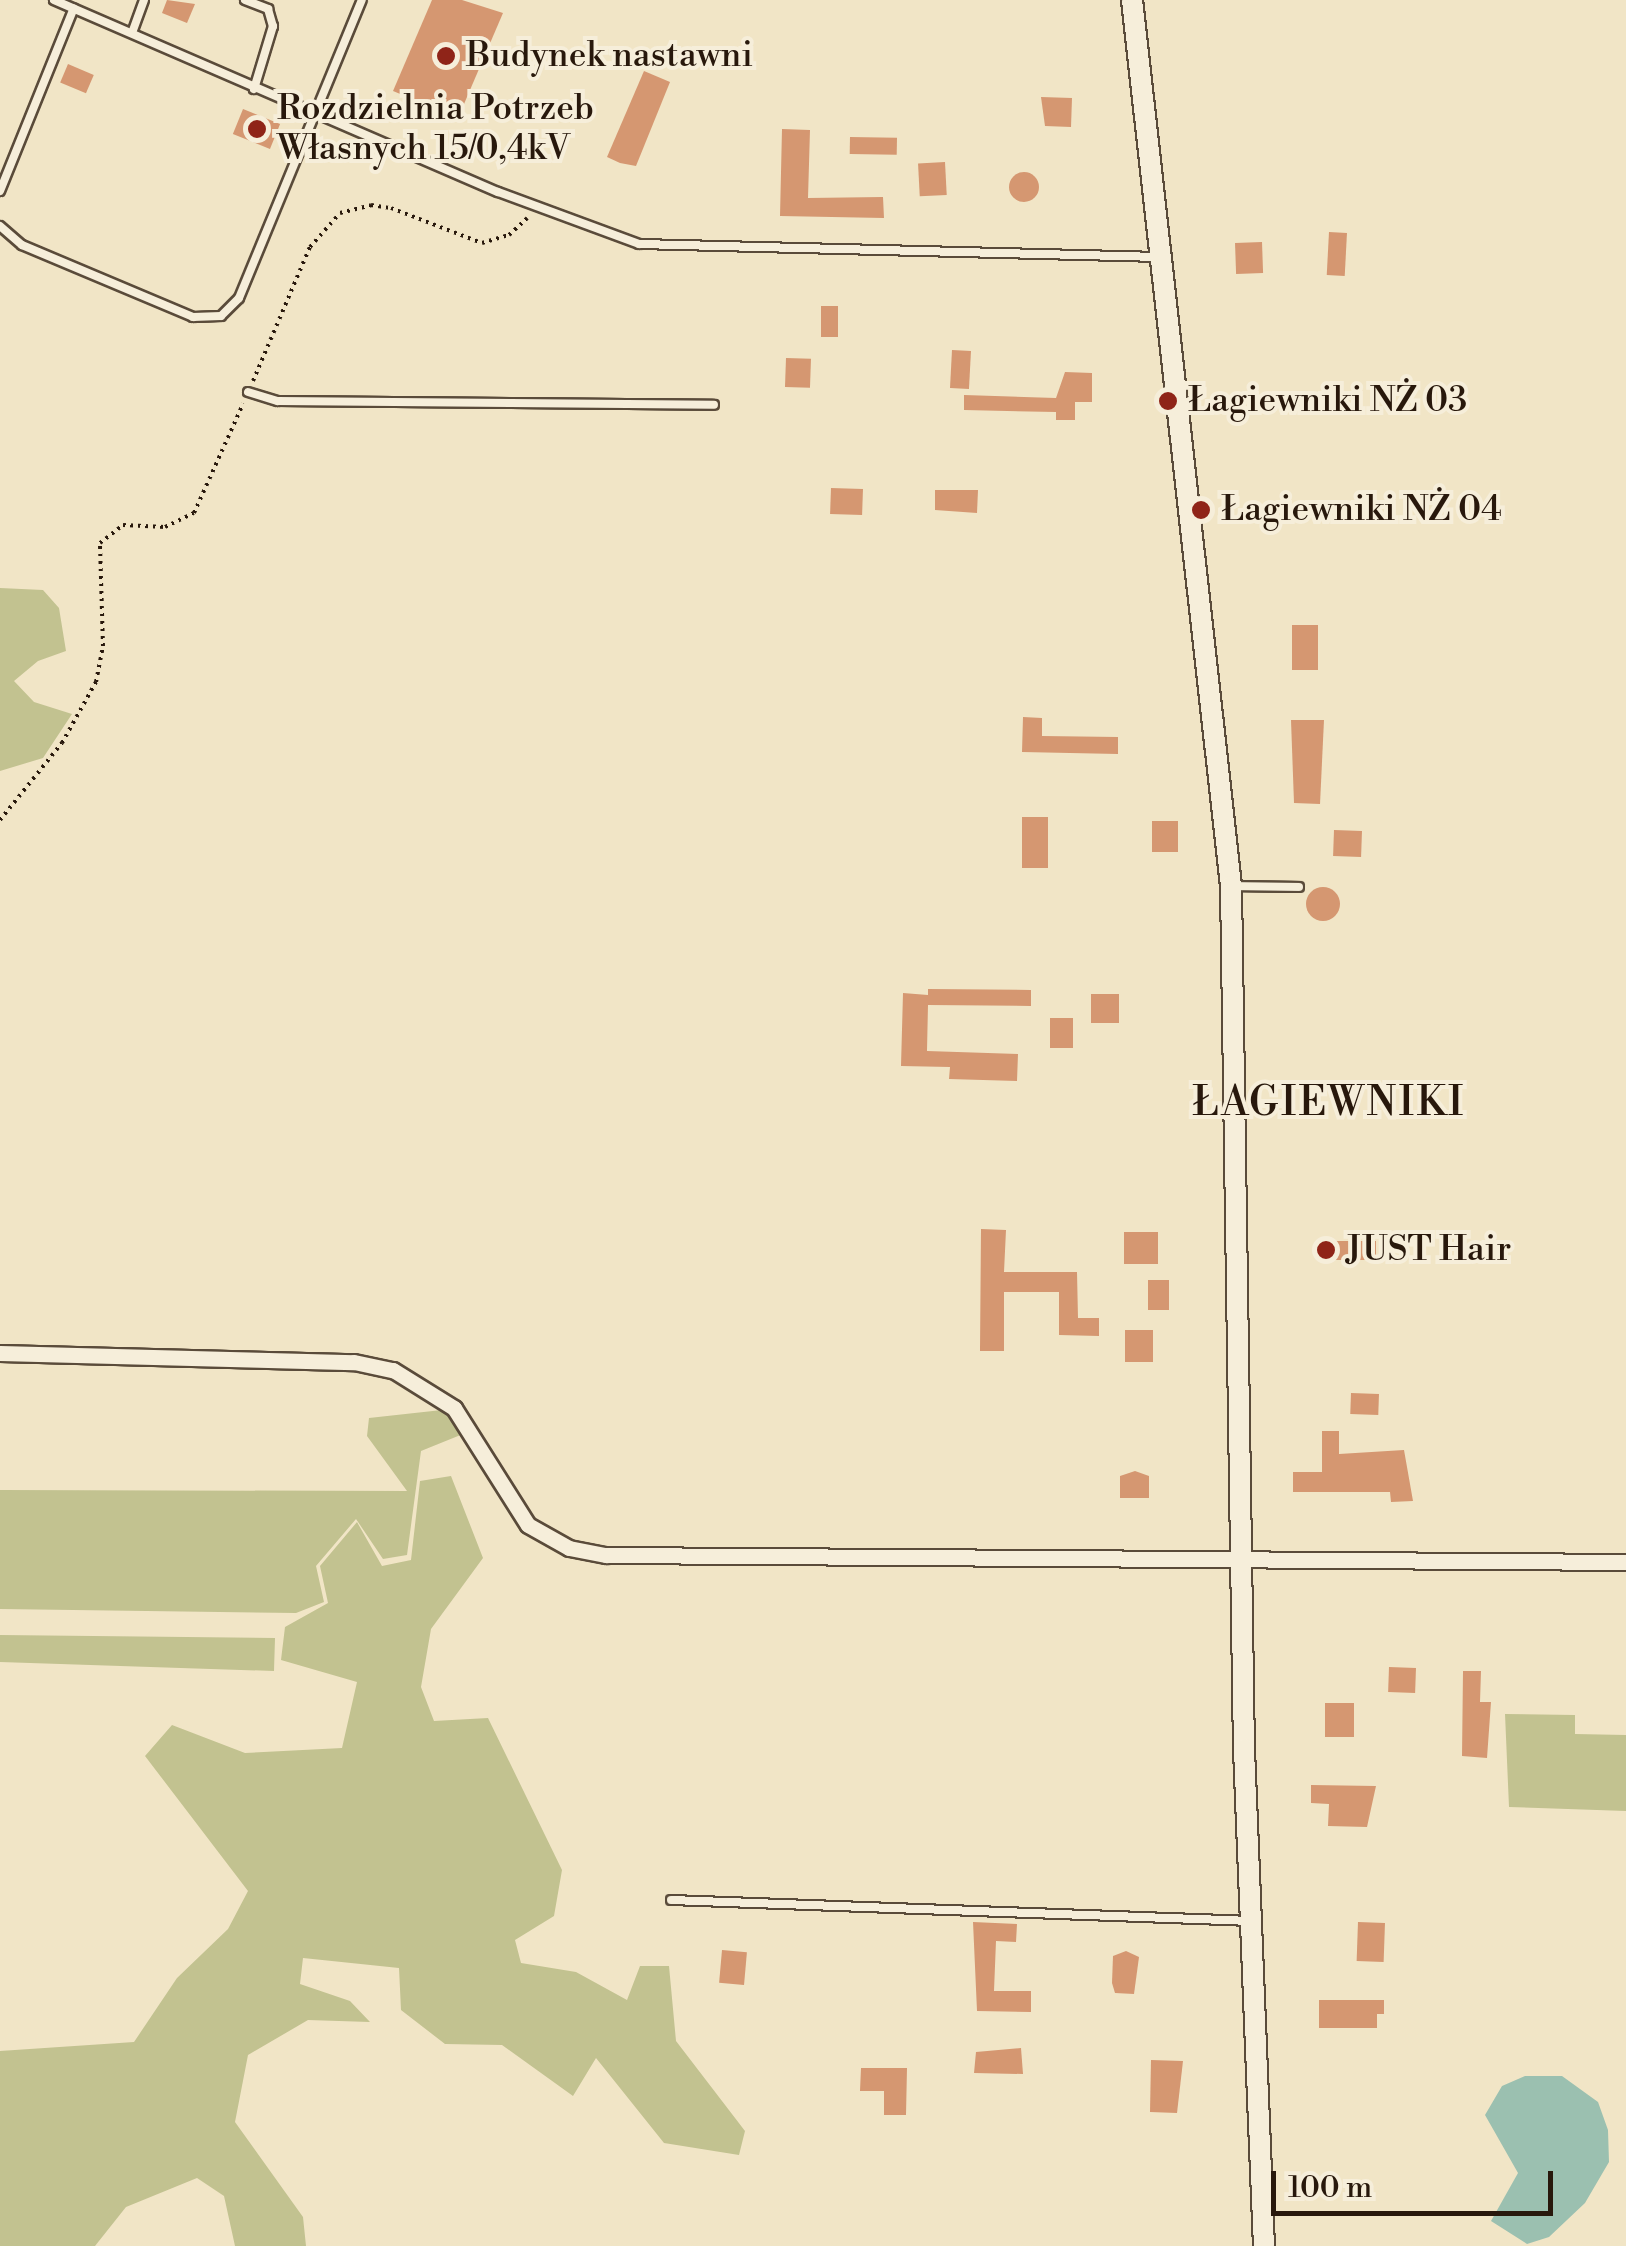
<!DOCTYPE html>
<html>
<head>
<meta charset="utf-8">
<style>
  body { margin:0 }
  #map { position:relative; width:1626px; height:2246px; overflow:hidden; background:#f1e5c6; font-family:"Libre Bodoni",serif }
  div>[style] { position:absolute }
  .green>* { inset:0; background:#c2c290 }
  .water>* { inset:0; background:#9bc0b0 }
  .building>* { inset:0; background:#d59771; transform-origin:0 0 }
  .round { border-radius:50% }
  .path>* { height:4px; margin-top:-2px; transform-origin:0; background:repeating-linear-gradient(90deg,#28180c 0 2.5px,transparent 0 7.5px) }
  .roads { filter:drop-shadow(2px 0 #5a4b3a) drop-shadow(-2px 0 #5a4b3a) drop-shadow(0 2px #5a4b3a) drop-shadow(0 -2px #5a4b3a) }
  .service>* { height:8px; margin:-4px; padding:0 4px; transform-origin:4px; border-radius:4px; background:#f6eeda }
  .minor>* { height:15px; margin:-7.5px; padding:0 7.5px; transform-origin:7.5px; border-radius:7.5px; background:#f6eeda }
  .tertiary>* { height:20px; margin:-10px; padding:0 10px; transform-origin:10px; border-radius:10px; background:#f6eeda }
  .dots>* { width:28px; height:28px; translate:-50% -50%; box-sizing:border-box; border:5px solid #f6eeda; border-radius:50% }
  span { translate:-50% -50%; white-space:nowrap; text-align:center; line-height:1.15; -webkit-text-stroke:8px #f6eeda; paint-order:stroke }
  .poi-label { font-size:35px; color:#28180c }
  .left { translate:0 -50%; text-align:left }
  .quarter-label { font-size:40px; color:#28180c; letter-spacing:2.5px }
  .scale { position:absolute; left:1271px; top:2171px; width:282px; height:45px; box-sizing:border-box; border:5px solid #28180c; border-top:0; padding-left:12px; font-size:30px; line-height:35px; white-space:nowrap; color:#28180c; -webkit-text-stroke:8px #f6eeda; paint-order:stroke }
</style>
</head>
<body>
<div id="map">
  <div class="green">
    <div style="clip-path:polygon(0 588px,43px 590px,59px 608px,66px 651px,38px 661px,14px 681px,34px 702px,72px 714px,43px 758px,0 771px)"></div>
    <div style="clip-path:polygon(451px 1409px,463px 1434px,421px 1451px,407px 1555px,383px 1559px,356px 1519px,316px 1566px,324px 1602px,296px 1613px,0 1609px,0 1490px,407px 1491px,367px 1436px,369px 1418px)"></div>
    <div style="clip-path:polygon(451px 1476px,483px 1558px,431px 1629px,421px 1687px,434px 1721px,488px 1718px,562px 1870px,554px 1916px,515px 1940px,521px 1963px,576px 1972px,627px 2000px,640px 1966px,669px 1966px,676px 2041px,745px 2131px,739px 2155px,664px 2143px,596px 2058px,573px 2096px,502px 2045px,445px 2044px,401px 2010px,399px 1968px,303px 1958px,300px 1984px,350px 2001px,370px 2022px,308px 2020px,248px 2055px,235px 2122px,303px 2217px,306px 2246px,235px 2246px,224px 2196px,197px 2178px,126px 2207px,95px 2246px,0 2246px,0 2051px,134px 2042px,177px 1978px,228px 1929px,248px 1891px,145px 1756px,172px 1725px,245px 1753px,342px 1748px,357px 1682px,281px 1660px,285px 1627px,328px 1603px,320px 1566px,357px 1522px,382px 1566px,411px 1560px,420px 1481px)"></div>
    <div style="clip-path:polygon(0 1635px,275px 1638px,274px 1671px,0 1662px)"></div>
    <div style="clip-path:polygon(1505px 1714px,1575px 1715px,1575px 1734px,1626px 1735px,1626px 1811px,1509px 1807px)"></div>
  </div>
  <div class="water">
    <div style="clip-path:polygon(1525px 2076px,1562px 2076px,1598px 2102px,1608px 2130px,1609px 2162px,1585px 2203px,1549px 2237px,1527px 2244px,1491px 2221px,1518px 2173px,1485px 2115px,1502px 2086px)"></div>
  </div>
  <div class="building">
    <div style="clip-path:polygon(167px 0,195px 4px,187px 23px,162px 13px)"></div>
    <div style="clip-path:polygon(432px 0,462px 0,503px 13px,458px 118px,393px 91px)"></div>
    <div style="left:68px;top:64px;width:28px;height:20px;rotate:23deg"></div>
    <div style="clip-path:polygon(644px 71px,670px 82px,636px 166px,620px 163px,607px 157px)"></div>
    <div style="clip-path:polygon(1041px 97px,1072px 98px,1071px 127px,1045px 126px)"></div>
    <div style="left:243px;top:109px;width:40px;height:27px;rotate:22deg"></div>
    <div style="clip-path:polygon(782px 129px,810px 130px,808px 198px,883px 197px,884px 218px,780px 216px)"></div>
    <div style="left:850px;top:137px;width:47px;height:17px;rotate:1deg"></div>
    <div style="left:945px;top:162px;width:33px;height:27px;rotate:87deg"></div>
    <div class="round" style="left:1009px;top:172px;width:30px;height:30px"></div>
    <div style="left:1329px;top:232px;width:18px;height:43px;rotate:3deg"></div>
    <div style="left:1262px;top:242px;width:31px;height:27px;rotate:88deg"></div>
    <div style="left:821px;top:306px;width:17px;height:31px"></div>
    <div style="left:952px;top:350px;width:19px;height:38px;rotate:3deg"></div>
    <div style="left:786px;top:358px;width:25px;height:29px;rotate:2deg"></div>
    <div style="clip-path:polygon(1065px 372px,1092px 373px,1092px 402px,1075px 402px,1075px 420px,1056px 420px,1056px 412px,964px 410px,964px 395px,1056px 398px)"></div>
    <div style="left:831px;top:488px;width:32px;height:26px;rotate:2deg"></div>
    <div style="clip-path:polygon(935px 490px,978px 490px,977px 513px,935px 510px)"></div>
    <div style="left:1292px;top:625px;width:26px;height:45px"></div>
    <div style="clip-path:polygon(1023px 717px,1042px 718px,1042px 736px,1118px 737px,1118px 754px,1022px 752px)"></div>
    <div style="clip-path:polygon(1291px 720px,1324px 720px,1320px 804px,1294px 803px)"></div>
    <div style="left:1022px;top:817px;width:26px;height:51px"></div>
    <div style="left:1152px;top:821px;width:26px;height:31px"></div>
    <div style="left:1334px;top:830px;width:28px;height:26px;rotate:2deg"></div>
    <div class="round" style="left:1306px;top:887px;width:34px;height:34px"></div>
    <div style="clip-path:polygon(928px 989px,1031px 990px,1031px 1006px,928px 1005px,927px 1051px,1018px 1054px,1017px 1081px,949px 1079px,950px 1067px,901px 1066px,903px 993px,928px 995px)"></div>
    <div style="left:1091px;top:994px;width:28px;height:29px"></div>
    <div style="left:1050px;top:1018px;width:23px;height:30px"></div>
    <div style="clip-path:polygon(981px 1229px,1006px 1230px,1004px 1272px,1077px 1272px,1078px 1318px,1099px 1318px,1099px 1336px,1059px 1335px,1059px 1292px,1004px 1292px,1004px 1351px,980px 1351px)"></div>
    <div style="left:1158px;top:1232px;width:32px;height:34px;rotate:90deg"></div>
    <div style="left:1322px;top:1241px;width:54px;height:19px"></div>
    <div style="left:1148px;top:1280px;width:21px;height:30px"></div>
    <div style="left:1153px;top:1330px;width:32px;height:28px;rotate:90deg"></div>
    <div style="left:1351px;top:1393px;width:28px;height:21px;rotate:2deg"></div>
    <div style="clip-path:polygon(1322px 1431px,1339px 1431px,1339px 1454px,1404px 1450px,1413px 1501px,1391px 1502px,1390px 1492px,1293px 1492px,1293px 1472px,1322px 1472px)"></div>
    <div style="clip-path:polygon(1135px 1471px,1149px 1476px,1149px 1498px,1120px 1498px,1120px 1476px)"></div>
    <div style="left:1389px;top:1667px;width:27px;height:25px;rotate:2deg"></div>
    <div style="clip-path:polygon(1463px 1671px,1481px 1671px,1480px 1702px,1491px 1702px,1487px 1758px,1462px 1756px)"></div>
    <div style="left:1354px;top:1703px;width:34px;height:29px;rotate:90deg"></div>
    <div style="clip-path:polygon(1311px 1785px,1376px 1786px,1367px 1827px,1328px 1826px,1329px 1804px,1311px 1803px)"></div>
    <div style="clip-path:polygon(973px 1922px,1017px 1924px,1016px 1942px,996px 1941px,994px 1991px,1031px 1991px,1031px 2012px,977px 2011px)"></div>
    <div style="left:1358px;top:1922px;width:27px;height:39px;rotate:2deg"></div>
    <div style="left:722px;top:1950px;width:25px;height:33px;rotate:5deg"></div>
    <div style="clip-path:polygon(1126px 1951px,1139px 1957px,1134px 1994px,1115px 1993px,1112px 1983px,1113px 1956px)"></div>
    <div style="clip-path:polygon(1319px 2000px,1384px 2000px,1384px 2014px,1377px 2014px,1377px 2028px,1319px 2028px)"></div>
    <div style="clip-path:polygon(1021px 2048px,1023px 2074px,974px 2073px,976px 2052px)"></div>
    <div style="clip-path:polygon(1151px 2060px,1183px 2061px,1177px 2113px,1150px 2112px)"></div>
    <div style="clip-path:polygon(861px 2068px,907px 2068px,906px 2115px,884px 2115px,884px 2091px,860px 2091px)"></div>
  </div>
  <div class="path">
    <div style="left:253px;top:381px;width:146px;rotate:-67deg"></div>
    <div style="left:310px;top:247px;width:45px;rotate:-48.6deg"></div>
    <div style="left:340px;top:213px;width:32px;rotate:-14deg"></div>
    <div style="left:371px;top:205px;width:20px;rotate:9deg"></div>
    <div style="left:391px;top:208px;width:97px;rotate:21deg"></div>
    <div style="left:482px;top:243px;width:28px;rotate:-17deg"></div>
    <div style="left:509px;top:235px;width:25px;rotate:-43deg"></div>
    <div style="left:0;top:820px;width:99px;rotate:-51.2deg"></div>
    <div style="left:62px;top:743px;width:70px;rotate:-60.9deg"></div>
    <div style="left:96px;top:682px;width:37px;rotate:-79deg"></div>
    <div style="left:103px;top:646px;width:103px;rotate:-91.7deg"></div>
    <div style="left:100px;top:543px;width:29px;rotate:-38deg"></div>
    <div style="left:123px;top:525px;width:42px;rotate:2.7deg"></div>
    <div style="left:165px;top:527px;width:32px;rotate:-26deg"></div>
    <div style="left:194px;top:513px;width:120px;rotate:-65.8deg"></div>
  </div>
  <div class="roads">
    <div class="service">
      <div style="left:54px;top:0;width:484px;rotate:23.4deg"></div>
      <div style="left:498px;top:192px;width:150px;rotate:20.2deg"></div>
      <div style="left:639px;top:244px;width:521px;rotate:1.43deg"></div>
      <div style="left:245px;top:0;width:25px;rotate:21deg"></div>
      <div style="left:268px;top:9px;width:18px;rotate:74deg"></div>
      <div style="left:273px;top:26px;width:66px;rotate:106.8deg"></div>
      <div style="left:132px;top:33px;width:35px;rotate:-70deg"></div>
      <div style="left:0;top:191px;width:197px;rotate:-68deg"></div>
      <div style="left:0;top:226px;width:29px;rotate:41deg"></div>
      <div style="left:22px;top:245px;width:186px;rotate:22.8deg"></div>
      <div style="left:193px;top:317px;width:28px;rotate:-2deg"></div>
      <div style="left:221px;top:316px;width:25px;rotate:-45deg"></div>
      <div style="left:239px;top:298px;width:322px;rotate:-67.6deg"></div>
      <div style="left:248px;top:392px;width:31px;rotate:17deg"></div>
      <div style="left:278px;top:401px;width:436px;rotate:0.5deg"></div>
      <div style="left:1231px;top:886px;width:68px;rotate:0.8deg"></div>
      <div style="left:671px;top:1900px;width:580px;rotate:2.07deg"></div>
    </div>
    <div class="minor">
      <div style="left:0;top:1353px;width:354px;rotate:1.5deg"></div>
      <div style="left:354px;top:1362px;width:40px;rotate:12deg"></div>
      <div style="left:393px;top:1370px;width:72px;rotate:31.9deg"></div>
      <div style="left:454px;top:1408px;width:138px;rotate:57.7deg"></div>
      <div style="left:528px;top:1525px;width:47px;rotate:29.3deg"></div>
      <div style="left:569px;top:1548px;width:38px;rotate:11deg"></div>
      <div style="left:606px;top:1555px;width:1020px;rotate:0.39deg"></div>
    </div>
    <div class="tertiary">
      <div style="left:1132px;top:0;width:892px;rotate:83.62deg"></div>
      <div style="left:1231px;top:886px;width:863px;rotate:89.14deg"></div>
      <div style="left:1244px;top:1749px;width:497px;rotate:87.7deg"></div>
    </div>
  </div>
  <div class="dots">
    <div style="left:446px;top:56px;background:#8f2418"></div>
    <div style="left:257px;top:129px;background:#8f2418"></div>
    <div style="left:1168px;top:401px;background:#8f2418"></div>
    <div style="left:1201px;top:510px;background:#8f2418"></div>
    <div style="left:1326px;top:1250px;background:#8f2418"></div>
  </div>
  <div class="poi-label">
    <span class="left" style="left:466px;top:56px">Budynek nastawni</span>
    <span class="left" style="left:277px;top:129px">Rozdzielnia Potrzeb<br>Własnych 15/0,4kV</span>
    <span class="left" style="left:1188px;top:401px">Łagiewniki NŻ 03</span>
    <span class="left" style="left:1221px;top:510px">Łagiewniki NŻ 04</span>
    <span class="left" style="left:1346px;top:1250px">JUST Hair</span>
  </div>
  <div class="quarter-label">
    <span style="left:1329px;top:1103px">ŁAGIEWNIKI</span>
  </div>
  <div class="scale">100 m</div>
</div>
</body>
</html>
